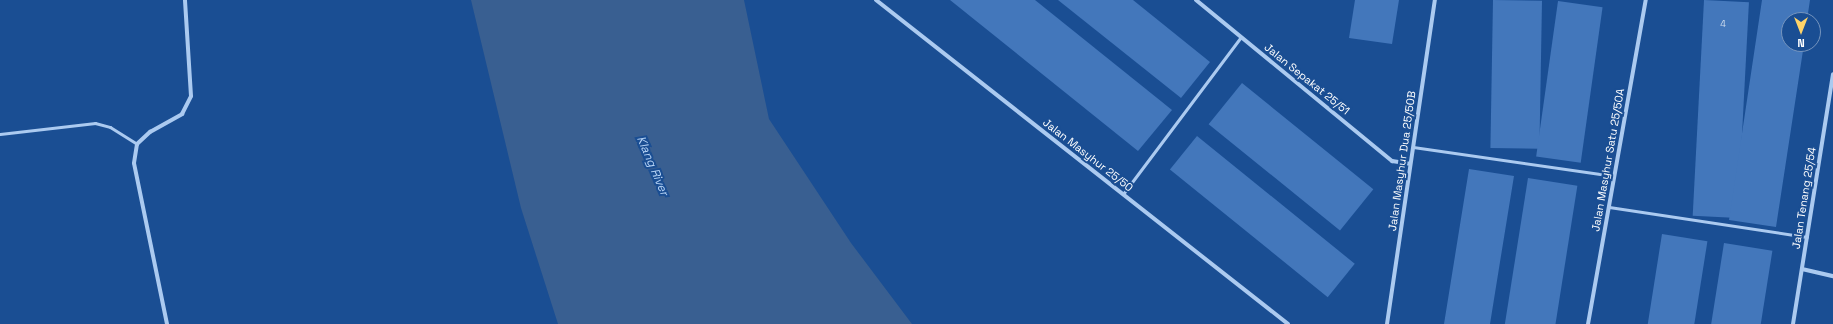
<!DOCTYPE html>
<html>
<head>
<meta charset="utf-8">
<style>
  body { margin:0 }
  #map { position:relative; width:1833px; height:324px; overflow:hidden; background:#1a4e93; font-family:"Space Grotesk",sans-serif }
  div>[style] { position:absolute }
  .water>* { inset:0; background:#395f91 }
  .building>* { inset:0; background:#4377bb; transform-origin:0 0 }
  .service>* { height:3px; margin:-1.5px; padding:0 1.5px; transform-origin:1.5px; border-radius:1.5px; background:#abcaf0 }
  .minor>* { height:4px; margin:-2px; padding:0 2px; transform-origin:2px; border-radius:2px; background:#abcaf0 }
  span { translate:-50% -50%; white-space:nowrap; text-align:center; line-height:1.15; -webkit-text-stroke:4px #1a4e93; paint-order:stroke }
  .number-label { font-size:9px; color:#d0ddee }
  .number-label span { -webkit-text-stroke-width:0 }
  .street-label { font-size:11px; color:#fff }
  .water-label { font-size:12px; color:#b7d4f6; font-style:italic }
  .north { position:absolute; left:1781px; top:12px; width:40px; height:40px; box-sizing:border-box; background:#1a4e93; border:1px solid #7695be; border-radius:50%; rotate:180deg; font-size:11px; font-weight:700; line-height:16px; text-align:center; color:#fff }
  .north::after { content:''; display:block; margin:auto; width:14px; height:18px; background:#ffd469; clip-path:polygon(50% 0,100% 100%,50% 72%,0 100%) }
</style>
</head>
<body>
<div id="map">
  <div class="water">
    <div style="clip-path:polygon(471px 0,744px 0,769px 119px,851px 243px,912px 324px,558px 324px,521px 208px)"></div>
  </div>
  <div class="building">
    <div style="clip-path:polygon(950px 0,1035px 0,1172px 110px,1138px 151px)"></div>
    <div style="clip-path:polygon(1058px 0,1133px 0,1210px 62px,1181px 98px)"></div>
    <div style="clip-path:polygon(1355px 0,1399px 0,1392px 44px,1349px 38px)"></div>
    <div style="left:1493px;top:0;width:49px;height:148px;rotate:1deg"></div>
    <div style="left:1704px;top:0;width:45px;height:216px;rotate:3deg"></div>
    <div style="clip-path:polygon(1762px 0,1810px 0,1807px 20px,1789px 20px,1789px 44px,1804px 44px,1776px 227px,1729px 220px)"></div>
    <div style="left:1558px;top:1px;width:45px;height:157px;rotate:8deg"></div>
    <div style="left:1242px;top:83px;width:169px;height:53px;rotate:39deg"></div>
    <div style="left:1197px;top:136px;width:203px;height:43px;rotate:39deg"></div>
    <div style="clip-path:polygon(1469px 169px,1514px 176px,1500px 262px,1490px 324px,1444px 324px)"></div>
    <div style="left:1528px;top:178px;width:50px;height:148px;rotate:9deg"></div>
    <div style="left:1662px;top:234px;width:46px;height:91px;rotate:9deg"></div>
    <div style="left:1724px;top:243px;width:49px;height:82px;rotate:9deg"></div>
  </div>
  <div class="service">
    <div style="left:0;top:134px;width:96px;rotate:-6.6deg"></div>
    <div style="left:95px;top:123px;width:16px;rotate:15deg"></div>
    <div style="left:110px;top:127px;width:32px;rotate:32deg"></div>
    <div style="left:1413px;top:147px;width:203px;rotate:8.2deg"></div>
    <div style="left:1123px;top:194px;width:196px;rotate:-53.1deg"></div>
    <div style="left:1609px;top:207px;width:200px;rotate:8.6deg"></div>
  </div>
  <div class="minor">
    <div style="left:876px;top:0;width:524px;rotate:38.18deg"></div>
    <div style="left:1196px;top:0;width:254px;rotate:39.4deg"></div>
    <div style="left:1392px;top:161px;width:18px;rotate:9deg"></div>
    <div style="left:1802px;top:269px;width:32px;rotate:13deg"></div>
    <div style="left:167px;top:324px;width:164px;rotate:-101.6deg"></div>
    <div style="left:134px;top:163px;width:19px;rotate:-81deg"></div>
    <div style="left:137px;top:144px;width:18px;rotate:-43deg"></div>
    <div style="left:150px;top:132px;width:37px;rotate:-29deg"></div>
    <div style="left:182px;top:114px;width:20px;rotate:-63deg"></div>
    <div style="left:191px;top:96px;width:96px;rotate:-93.6deg"></div>
    <div style="left:1387px;top:324px;width:328px;rotate:-81.6deg"></div>
    <div style="left:1588px;top:324px;width:329px;rotate:-79.9deg"></div>
    <div style="left:1793px;top:324px;width:253px;rotate:-80.9deg"></div>
  </div>
  <div class="number-label">
    <span style="left:1723px;top:24px">4</span>
  </div>
  <div class="street-label">
    <span style="left:1307px;top:79px;rotate:39deg">Jalan Sepakat 25/51</span>
    <span style="left:1088px;top:155px;rotate:38deg">Jalan Masyhur 25/50</span>
    <span style="left:1608px;top:160px;rotate:-80deg">Jalan Masyhur Satu 25/50A</span>
    <span style="left:1402px;top:161px;rotate:-82deg">Jalan Masyhur Dua 25/50B</span>
    <span style="left:1804px;top:198px;rotate:-81deg">Jalan Tenang 25/54</span>
  </div>
  <div class="water-label">
    <span style="left:652px;top:166px;rotate:67deg">Klang River</span>
  </div>
  <div class="north">N</div>
</div>
</body>
</html>
